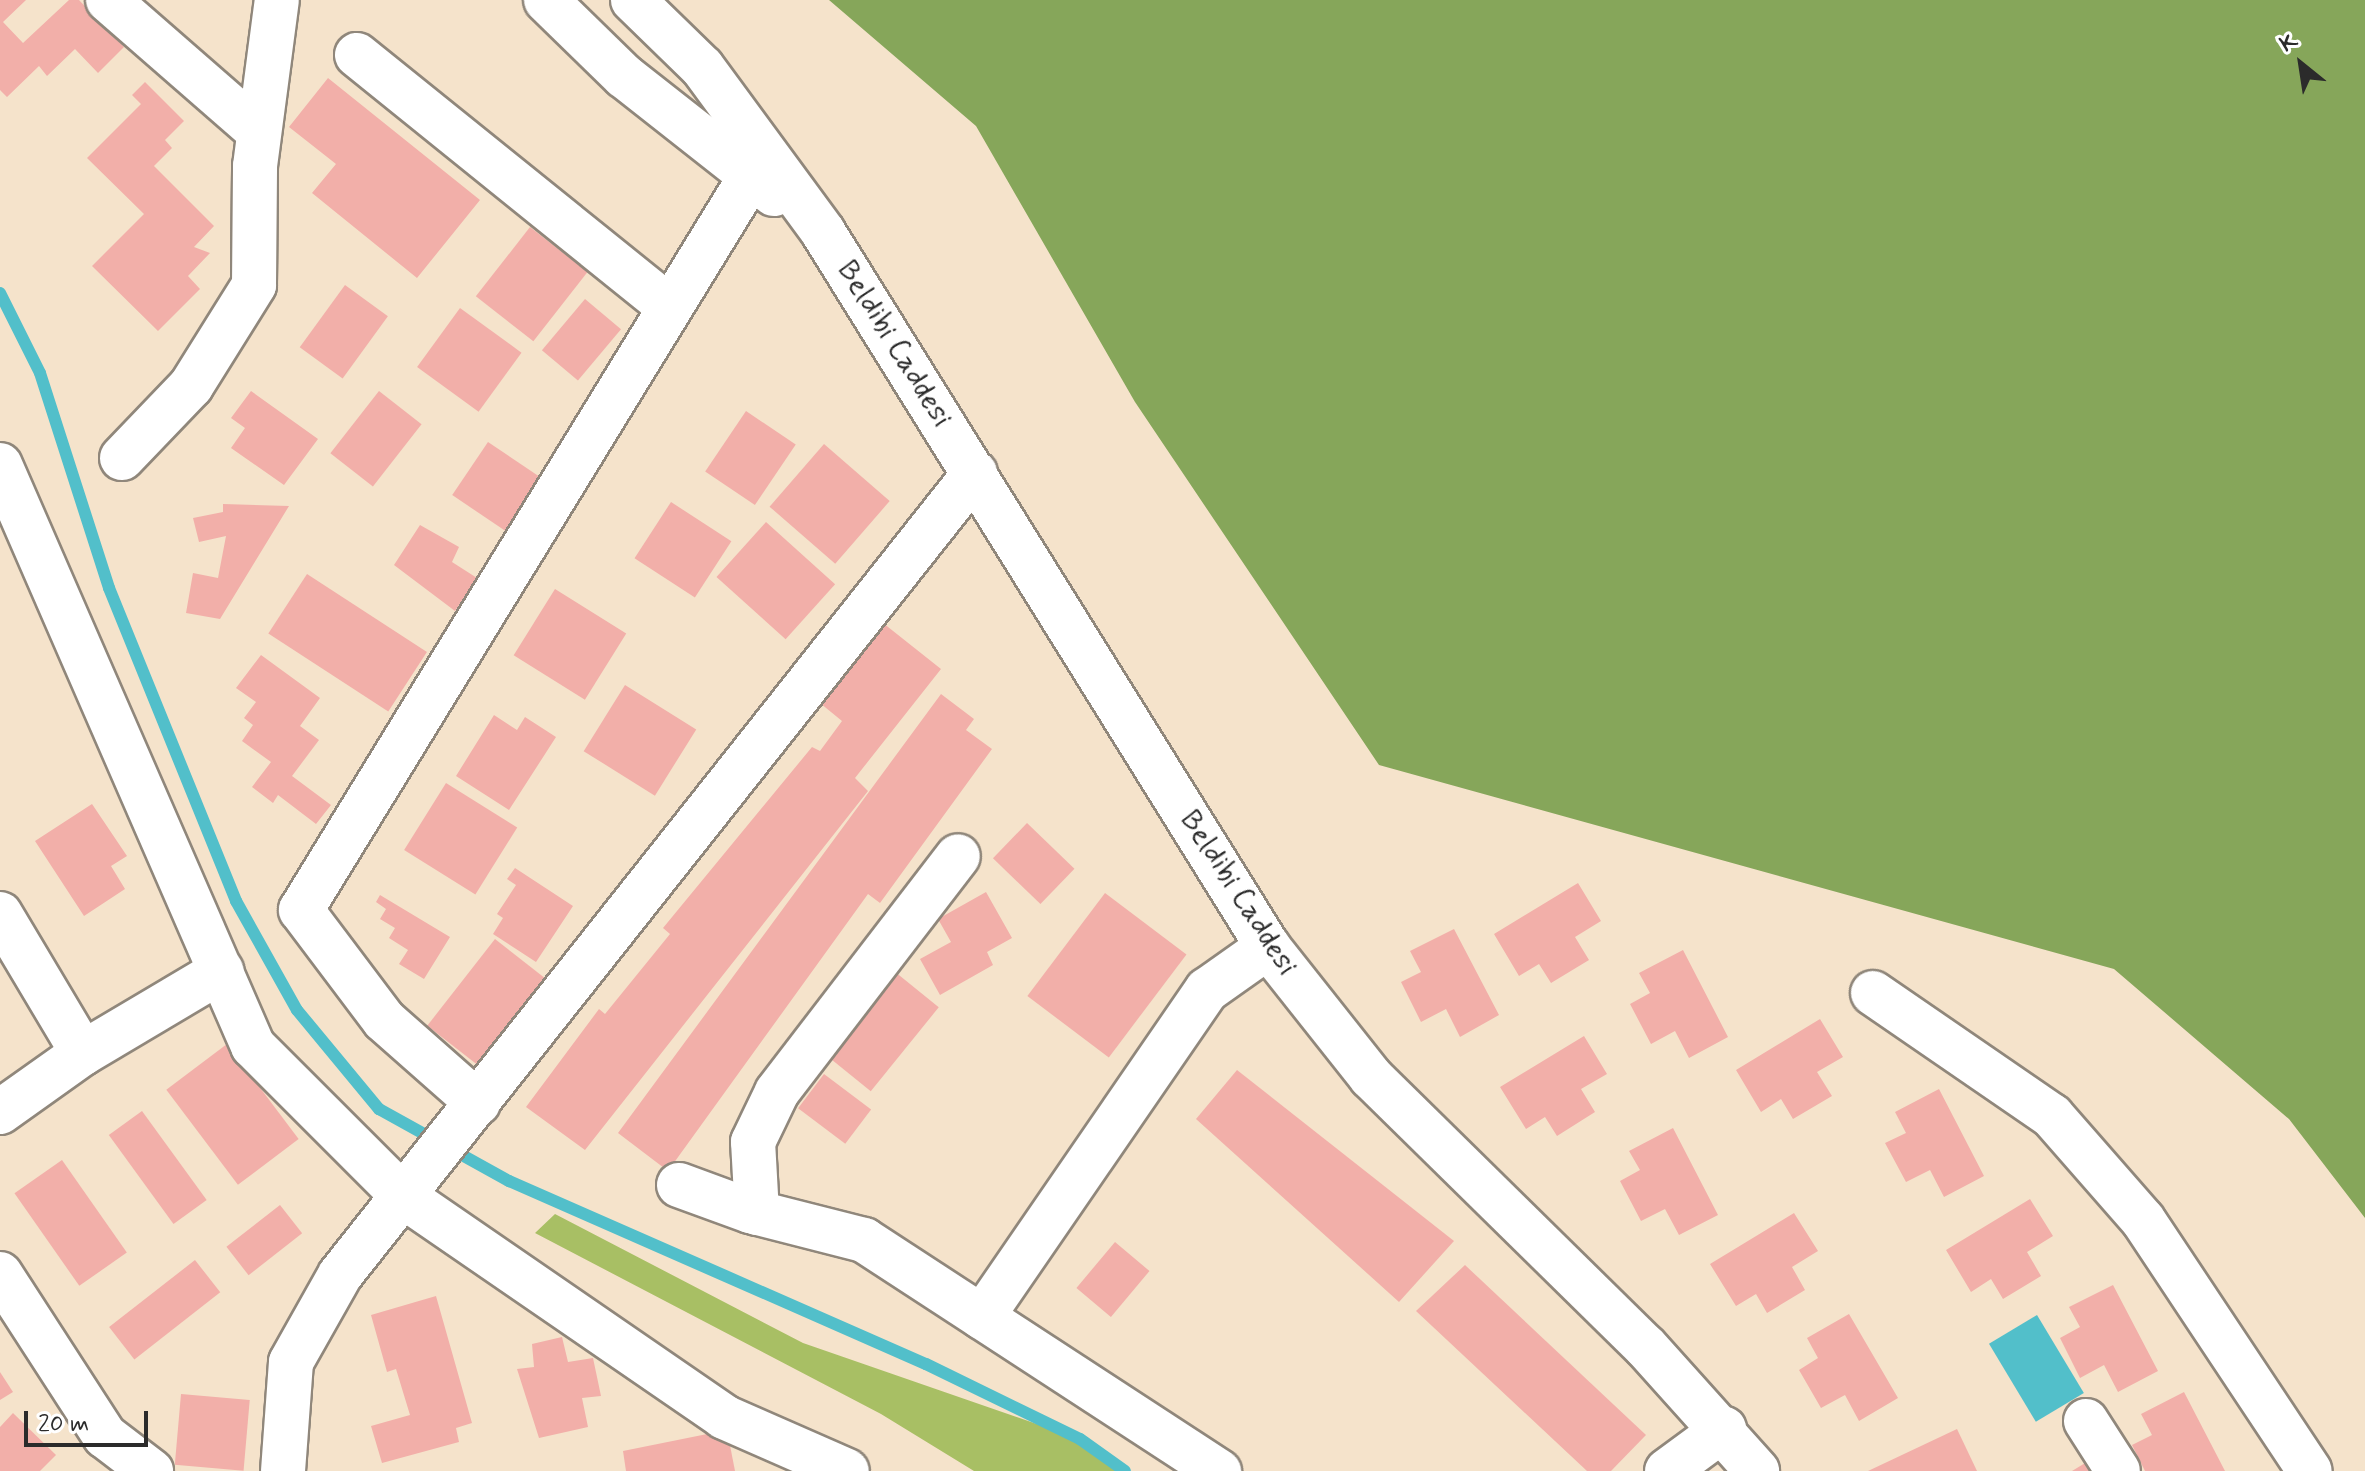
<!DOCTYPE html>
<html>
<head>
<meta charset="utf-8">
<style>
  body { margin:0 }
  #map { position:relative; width:2365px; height:1471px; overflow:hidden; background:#f5e3cb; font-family:Mynerve,sans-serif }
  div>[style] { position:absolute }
  .green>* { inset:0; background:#a8bf64 }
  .forest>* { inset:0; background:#86a65a }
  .water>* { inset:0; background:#52bfca; transform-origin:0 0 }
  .stream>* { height:12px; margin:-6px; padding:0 6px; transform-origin:6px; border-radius:6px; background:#52bfca }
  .building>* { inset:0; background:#f2afa9; transform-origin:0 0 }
  .roads { filter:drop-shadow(2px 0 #90877b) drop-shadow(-2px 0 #90877b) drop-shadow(0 2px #90877b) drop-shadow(0 -2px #90877b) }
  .minor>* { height:44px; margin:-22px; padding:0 22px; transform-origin:22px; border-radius:22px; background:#fff }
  span { translate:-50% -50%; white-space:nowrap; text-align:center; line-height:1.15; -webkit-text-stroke:8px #fff; paint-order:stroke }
  .street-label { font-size:30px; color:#2b2b2b }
  .north { position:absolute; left:2261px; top:24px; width:80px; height:80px; -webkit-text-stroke:6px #fff; paint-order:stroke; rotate:330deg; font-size:22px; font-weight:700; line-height:32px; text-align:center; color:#2b2b2b }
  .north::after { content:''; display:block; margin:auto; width:28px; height:36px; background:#2b2b2b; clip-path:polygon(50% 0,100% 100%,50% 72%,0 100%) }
  .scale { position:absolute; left:24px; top:1411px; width:124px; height:36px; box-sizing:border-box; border:4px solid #2b2b2b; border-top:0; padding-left:10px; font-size:24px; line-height:28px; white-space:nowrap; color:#2b2b2b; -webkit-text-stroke:6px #fff; paint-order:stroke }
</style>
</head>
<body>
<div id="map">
  <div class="green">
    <div style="clip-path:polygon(555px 1214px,803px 1343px,1080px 1439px,1116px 1471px,974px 1471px,881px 1414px,535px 1233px)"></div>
  </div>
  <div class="forest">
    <div style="clip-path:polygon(829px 0,2365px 0,2365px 1218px,2289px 1119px,2114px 969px,1379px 765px,1135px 402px,976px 126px)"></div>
  </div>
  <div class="water">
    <div style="left:2037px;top:1315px;width:91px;height:56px;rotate:59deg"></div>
  </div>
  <div class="stream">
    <div style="left:0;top:293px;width:89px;rotate:63.4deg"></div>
    <div style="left:40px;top:373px;width:226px;rotate:72.2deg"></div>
    <div style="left:109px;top:588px;width:338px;rotate:67.9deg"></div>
    <div style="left:236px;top:901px;width:125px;rotate:60.8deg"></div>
    <div style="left:297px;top:1010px;width:129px;rotate:50.4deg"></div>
    <div style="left:379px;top:1109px;width:149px;rotate:29deg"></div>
    <div style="left:509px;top:1181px;width:455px;rotate:23.7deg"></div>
    <div style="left:926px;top:1364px;width:171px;rotate:26deg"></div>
    <div style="left:1080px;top:1439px;width:55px;rotate:35.4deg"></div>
  </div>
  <div class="building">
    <div style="clip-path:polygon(0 0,26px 0,3px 22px,23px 43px,69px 0,79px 0,124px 47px,98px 73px,75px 49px,47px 76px,39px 66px,7px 97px,0 90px)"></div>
    <div style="clip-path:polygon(328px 78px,480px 200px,417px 278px,312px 193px,336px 164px,289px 127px)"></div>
    <div style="clip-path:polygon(145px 82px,184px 121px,165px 140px,172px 148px,154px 166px,214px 226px,194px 247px,210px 253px,188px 276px,200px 289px,158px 331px,92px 266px,144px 214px,87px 158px,141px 104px,132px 95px)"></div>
    <div style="left:530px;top:227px;width:73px;height:88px;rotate:38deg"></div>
    <div style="left:345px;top:285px;width:53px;height:77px;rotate:36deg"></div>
    <div style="left:585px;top:299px;width:47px;height:67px;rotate:40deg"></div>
    <div style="left:460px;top:308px;width:76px;height:73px;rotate:36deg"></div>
    <div style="clip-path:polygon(251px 391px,318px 439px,284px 485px,231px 448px,245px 428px,231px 418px)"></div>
    <div style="left:379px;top:391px;width:54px;height:79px;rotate:38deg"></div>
    <div style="left:746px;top:411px;width:60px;height:73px;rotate:34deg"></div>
    <div style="left:488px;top:442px;width:73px;height:64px;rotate:34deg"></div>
    <div style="left:824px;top:444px;width:87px;height:83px;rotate:41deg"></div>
    <div style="left:671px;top:502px;width:72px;height:67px;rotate:33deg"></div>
    <div style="clip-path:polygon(223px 504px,289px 506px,220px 619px,186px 613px,193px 573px,218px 578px,226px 536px,199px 542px,193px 518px,223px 512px)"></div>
    <div style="left:766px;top:522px;width:93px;height:74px;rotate:42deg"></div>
    <div style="clip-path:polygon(420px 525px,459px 547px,452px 562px,477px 578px,455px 611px,394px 565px)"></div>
    <div style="left:307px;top:574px;width:143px;height:71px;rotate:33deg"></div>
    <div style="left:555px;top:589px;width:84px;height:78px;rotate:32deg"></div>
    <div style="clip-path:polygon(883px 623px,941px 669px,855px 778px,868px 791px,585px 1150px,526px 1107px,599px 1009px,605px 1014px,670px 934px,663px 928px,812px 747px,820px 751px,842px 721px,820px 703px)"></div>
    <div style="clip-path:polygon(261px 655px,320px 698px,300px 726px,319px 740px,292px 776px,331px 805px,316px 824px,278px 795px,273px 803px,252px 787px,271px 762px,242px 741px,253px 725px,244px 718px,256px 702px,236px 688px)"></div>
    <div style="left:625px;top:685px;width:84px;height:78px;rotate:32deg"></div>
    <div style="clip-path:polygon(941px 694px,974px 719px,966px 730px,992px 749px,880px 903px,868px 894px,668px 1171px,618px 1133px)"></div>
    <div style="clip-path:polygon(494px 715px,517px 730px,525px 717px,556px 737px,509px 810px,456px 776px)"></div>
    <div style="left:446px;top:783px;width:84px;height:79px;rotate:32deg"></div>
    <div style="clip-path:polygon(92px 804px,127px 856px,111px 866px,125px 889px,84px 916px,35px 841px)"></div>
    <div style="left:1027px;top:823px;width:66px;height:49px;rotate:44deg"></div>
    <div style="clip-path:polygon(515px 868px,573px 906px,536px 962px,493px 934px,503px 918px,497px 914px,516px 885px,507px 879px)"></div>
    <div style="clip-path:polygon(1578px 883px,1601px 921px,1575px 937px,1589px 960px,1551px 983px,1539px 964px,1519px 976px,1494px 934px)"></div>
    <div style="clip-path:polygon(986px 892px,1012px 938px,987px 952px,993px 965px,940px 995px,920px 959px,951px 942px,938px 919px)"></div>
    <div style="left:1105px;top:893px;width:102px;height:129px;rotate:37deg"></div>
    <div style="clip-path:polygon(380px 895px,450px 937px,424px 979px,399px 964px,408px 950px,389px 938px,395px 928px,380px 919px,386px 909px,376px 902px)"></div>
    <div style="clip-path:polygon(1454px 929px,1499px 1015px,1460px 1037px,1446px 1009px,1421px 1022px,1401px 982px,1421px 972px,1410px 951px)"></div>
    <div style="left:495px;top:939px;width:66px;height:110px;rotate:38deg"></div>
    <div style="clip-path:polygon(1683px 950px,1728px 1037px,1689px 1058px,1675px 1031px,1651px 1044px,1630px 1004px,1650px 993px,1639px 973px)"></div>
    <div style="left:889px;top:967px;width:64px;height:108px;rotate:39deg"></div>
    <div style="clip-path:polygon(1820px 1019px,1843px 1057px,1817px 1072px,1832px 1096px,1793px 1119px,1781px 1099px,1761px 1112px,1736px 1070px)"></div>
    <div style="clip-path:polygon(1584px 1036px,1607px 1074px,1581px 1089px,1595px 1112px,1557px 1136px,1545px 1117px,1526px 1129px,1500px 1087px)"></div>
    <div style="left:227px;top:1044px;width:119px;height:76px;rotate:53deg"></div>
    <div style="clip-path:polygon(1237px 1070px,1454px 1241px,1399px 1302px,1196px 1119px)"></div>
    <div style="left:824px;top:1074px;width:59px;height:43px;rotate:37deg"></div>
    <div style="clip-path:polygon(1939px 1089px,1984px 1176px,1944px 1197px,1930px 1170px,1906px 1182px,1885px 1143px,1906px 1133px,1895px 1112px)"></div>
    <div style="left:142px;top:1111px;width:110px;height:41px;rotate:54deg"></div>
    <div style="clip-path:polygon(1673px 1128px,1718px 1215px,1679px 1235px,1665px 1209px,1641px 1221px,1620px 1181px,1640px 1170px,1629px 1151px)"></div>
    <div style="left:62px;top:1160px;width:113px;height:58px;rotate:55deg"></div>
    <div style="clip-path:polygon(2030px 1199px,2053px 1236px,2027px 1252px,2041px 1276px,2003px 1299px,1991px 1279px,1971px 1292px,1946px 1250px)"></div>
    <div style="left:280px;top:1205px;width:36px;height:68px;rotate:52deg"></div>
    <div style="clip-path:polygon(1794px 1213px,1818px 1251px,1792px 1267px,1805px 1290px,1767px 1313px,1756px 1294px,1736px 1306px,1710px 1264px)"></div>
    <div style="left:1115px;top:1242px;width:45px;height:60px;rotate:40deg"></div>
    <div style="left:195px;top:1260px;width:41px;height:109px;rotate:52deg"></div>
    <div style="clip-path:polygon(1465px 1265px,1646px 1435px,1611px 1471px,1587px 1471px,1416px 1311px)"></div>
    <div style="clip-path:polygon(2113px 1285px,2158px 1371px,2118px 1392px,2104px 1365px,2080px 1378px,2060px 1338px,2080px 1327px,2069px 1307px)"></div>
    <div style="clip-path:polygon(436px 1296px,472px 1423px,456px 1428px,459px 1442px,382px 1463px,371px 1426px,410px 1415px,396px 1369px,387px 1372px,371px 1315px)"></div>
    <div style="clip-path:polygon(1849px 1314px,1898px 1398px,1859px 1421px,1845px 1395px,1821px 1408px,1799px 1370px,1818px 1358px,1807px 1338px)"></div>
    <div style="clip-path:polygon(562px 1337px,568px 1362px,593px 1358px,601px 1396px,582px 1398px,588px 1427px,539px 1438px,517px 1369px,534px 1367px,532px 1344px)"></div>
    <div style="clip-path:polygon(0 1372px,13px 1392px,0 1400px)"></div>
    <div style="clip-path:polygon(2184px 1392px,2225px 1471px,2145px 1471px,2132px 1445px,2152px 1435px,2141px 1414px)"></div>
    <div style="left:181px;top:1394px;width:69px;height:71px;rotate:5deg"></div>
    <div style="clip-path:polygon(13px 1413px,56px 1455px,40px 1471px,0 1471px,0 1427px)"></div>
    <div style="clip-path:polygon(1957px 1429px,1977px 1471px,1868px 1471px)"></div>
    <div style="clip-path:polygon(727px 1430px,735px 1471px,626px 1471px,623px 1451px)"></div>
    <div style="clip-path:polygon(2100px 1454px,2110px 1471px,2072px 1471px)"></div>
  </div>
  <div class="roads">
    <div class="minor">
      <div style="left:108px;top:0;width:199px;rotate:41.1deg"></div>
      <div style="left:546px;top:0;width:109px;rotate:44.3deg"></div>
      <div style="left:624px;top:76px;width:191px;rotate:38.2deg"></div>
      <div style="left:633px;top:0;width:96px;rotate:44.2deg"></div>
      <div style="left:702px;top:67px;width:205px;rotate:53.7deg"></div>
      <div style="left:823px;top:232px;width:842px;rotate:58.1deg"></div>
      <div style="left:1268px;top:947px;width:166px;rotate:51.6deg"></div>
      <div style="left:1371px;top:1077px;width:384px;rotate:44.5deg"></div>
      <div style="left:1645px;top:1346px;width:168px;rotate:48.1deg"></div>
      <div style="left:357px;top:55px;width:402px;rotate:38.9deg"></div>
      <div style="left:122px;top:458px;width:100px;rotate:-46.2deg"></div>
      <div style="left:191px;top:386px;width:119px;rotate:-58deg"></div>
      <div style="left:254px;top:285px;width:119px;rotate:-89.5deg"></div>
      <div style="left:255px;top:166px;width:167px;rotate:-82.5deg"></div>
      <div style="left:0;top:465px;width:634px;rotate:66.47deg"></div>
      <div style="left:253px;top:1046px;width:212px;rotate:45deg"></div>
      <div style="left:403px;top:1196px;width:390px;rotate:34.5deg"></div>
      <div style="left:724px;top:1417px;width:134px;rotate:23.7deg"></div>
      <div style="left:0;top:914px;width:162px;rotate:59.2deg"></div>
      <div style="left:1873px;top:993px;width:217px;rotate:34.5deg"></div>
      <div style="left:2052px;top:1116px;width:138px;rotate:48.8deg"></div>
      <div style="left:2143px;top:1220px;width:301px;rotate:56.4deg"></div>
      <div style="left:478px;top:1103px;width:125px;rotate:-138.6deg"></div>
      <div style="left:384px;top:1020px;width:138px;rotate:-127deg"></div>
      <div style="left:301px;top:910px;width:861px;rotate:-58.49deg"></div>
      <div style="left:0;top:1112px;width:102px;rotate:-35.4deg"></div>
      <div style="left:83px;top:1053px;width:161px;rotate:-30.7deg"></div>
      <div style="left:679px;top:1185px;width:76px;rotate:20.1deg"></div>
      <div style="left:750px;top:1211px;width:118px;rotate:14.3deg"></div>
      <div style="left:864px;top:1240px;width:424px;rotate:33.1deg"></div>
      <div style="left:757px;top:1213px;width:71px;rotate:-93.2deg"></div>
      <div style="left:753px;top:1142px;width:55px;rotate:-64.4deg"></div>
      <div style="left:777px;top:1092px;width:297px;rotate:-52.5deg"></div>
      <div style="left:0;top:1274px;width:193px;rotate:57.1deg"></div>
      <div style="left:105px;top:1436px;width:58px;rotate:37.3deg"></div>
      <div style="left:982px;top:1317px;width:397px;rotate:-55.5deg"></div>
      <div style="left:1207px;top:990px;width:75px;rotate:-35.2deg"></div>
      <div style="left:2086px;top:1421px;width:59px;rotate:57.4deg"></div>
      <div style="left:283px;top:1471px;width:109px;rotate:-85.8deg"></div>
      <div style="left:291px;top:1362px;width:100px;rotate:-60.6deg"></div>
      <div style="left:340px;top:1275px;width:1023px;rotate:-51.63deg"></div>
      <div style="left:1667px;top:1471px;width:71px;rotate:-36.4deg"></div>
    </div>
  </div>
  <div class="street-label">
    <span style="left:894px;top:344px;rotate:58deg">Beldibi Caddesi</span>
    <span style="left:1238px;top:893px;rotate:57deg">Beldibi Caddesi</span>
  </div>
  <div class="north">K</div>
  <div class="scale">20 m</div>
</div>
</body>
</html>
